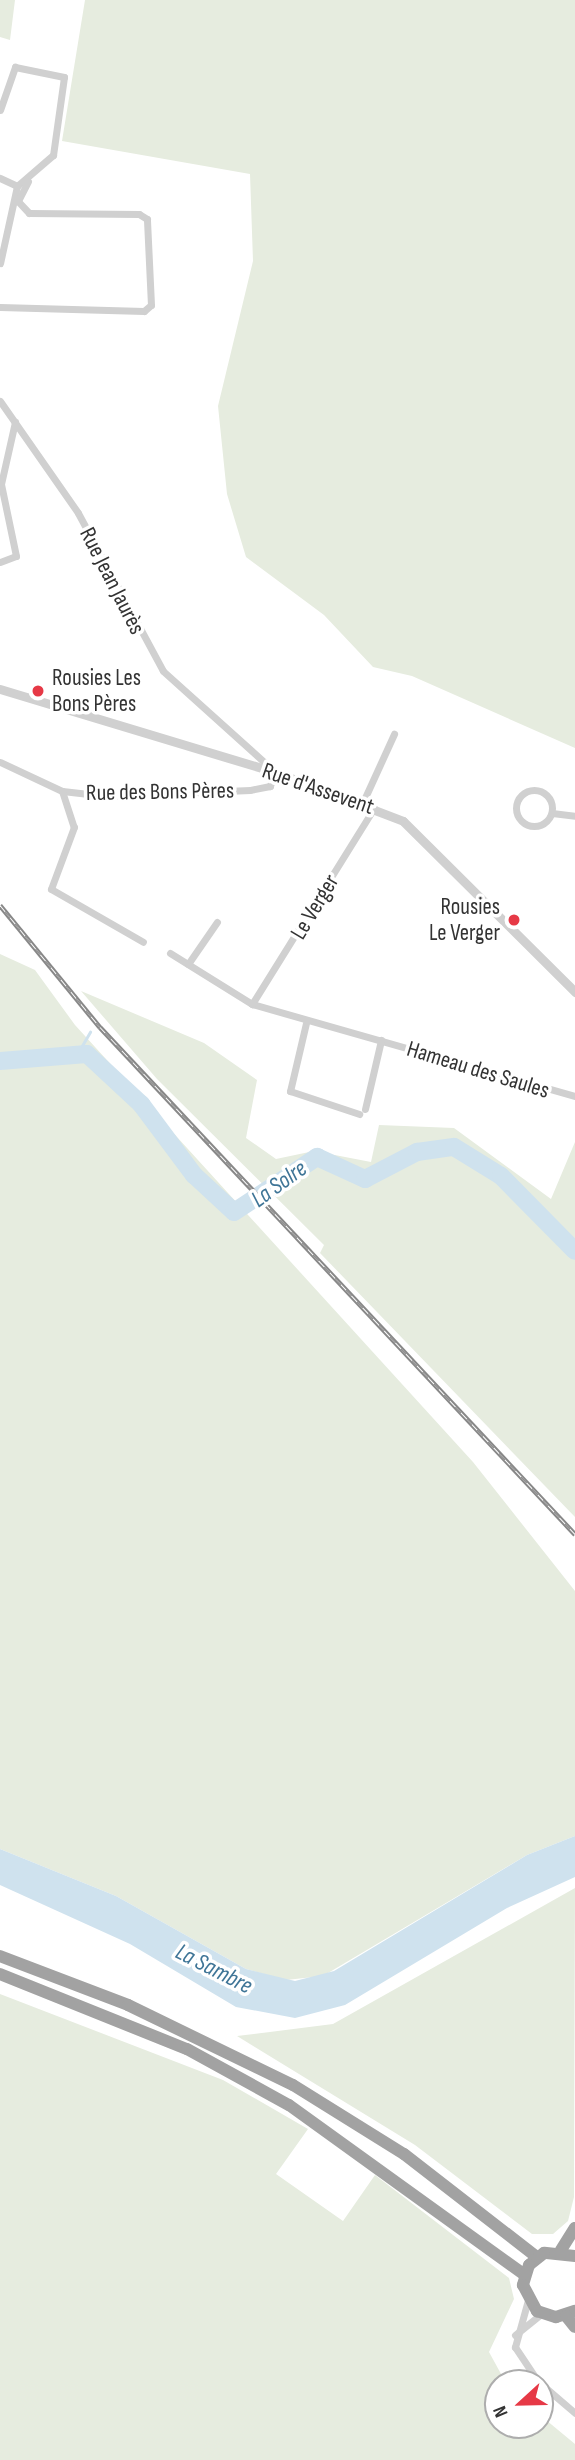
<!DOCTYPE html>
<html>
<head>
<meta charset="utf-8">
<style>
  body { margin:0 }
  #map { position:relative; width:575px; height:2460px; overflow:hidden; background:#fff; font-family:"Sofia Sans Condensed",sans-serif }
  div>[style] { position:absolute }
  .green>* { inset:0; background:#e6ecdf }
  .water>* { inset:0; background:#cfe2ee }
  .stream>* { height:2.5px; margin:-1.25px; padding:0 1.25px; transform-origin:1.25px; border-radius:1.25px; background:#cfe2ee }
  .river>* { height:18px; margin:-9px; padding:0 9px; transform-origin:9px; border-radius:9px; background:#cfe2ee }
  .minor>* { height:7px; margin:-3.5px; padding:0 3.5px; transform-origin:3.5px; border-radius:3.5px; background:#d0d0d0 }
  .minor>.ring { margin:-3.5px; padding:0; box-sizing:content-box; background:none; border:7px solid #d0d0d0; border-radius:50% }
  .tertiary>* { height:9px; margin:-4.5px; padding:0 4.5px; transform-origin:4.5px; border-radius:4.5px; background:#d0d0d0 }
  .trunk>* { height:12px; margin:-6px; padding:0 6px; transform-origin:6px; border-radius:6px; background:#a2a2a2 }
  .rail>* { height:5px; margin-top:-2.5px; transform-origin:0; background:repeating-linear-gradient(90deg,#fff 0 8px,#888 0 16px); box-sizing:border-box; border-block:2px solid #888 }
  .dots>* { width:19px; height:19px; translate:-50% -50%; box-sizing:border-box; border:4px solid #fff; border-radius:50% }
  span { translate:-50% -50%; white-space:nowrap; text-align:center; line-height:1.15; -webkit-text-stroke:7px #fff; paint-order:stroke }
  .street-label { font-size:23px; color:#333 }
  .poi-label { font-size:23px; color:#333 }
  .left { translate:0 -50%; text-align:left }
  .right { translate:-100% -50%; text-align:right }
  .water-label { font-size:24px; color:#3f7597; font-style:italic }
  .north { position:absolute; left:484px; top:2369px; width:70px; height:70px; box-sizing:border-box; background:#fff; border:2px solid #adadad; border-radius:50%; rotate:248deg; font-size:19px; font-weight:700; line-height:28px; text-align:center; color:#333 }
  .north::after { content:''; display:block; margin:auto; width:24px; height:32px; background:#e63946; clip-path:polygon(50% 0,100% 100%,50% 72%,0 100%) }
</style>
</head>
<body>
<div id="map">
  <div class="green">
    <div style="clip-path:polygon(0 0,15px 0,10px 40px,0 37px)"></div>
    <div style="clip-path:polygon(85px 0,575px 0,575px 748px,412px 676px,373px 667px,324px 615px,246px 557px,227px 494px,218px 406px,253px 261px,250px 174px,62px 141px)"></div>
    <div style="clip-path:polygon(0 954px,35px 970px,75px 1025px,473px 1462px,575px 1591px,575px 1836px,527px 1855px,323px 1976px,286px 1980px,246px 1969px,116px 1896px,0 1849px)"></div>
    <div style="clip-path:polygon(81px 991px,204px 1043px,257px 1080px,246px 1138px,276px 1159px,314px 1151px,371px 1162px,379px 1125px,454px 1128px,551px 1199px,575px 1142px,575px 1517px,320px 1253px,324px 1245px,157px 1079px)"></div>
    <div style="clip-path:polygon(575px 1888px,574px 2197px,568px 2221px,553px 2234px,532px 2234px,415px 2145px,237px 2036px,333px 2024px)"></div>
    <div style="clip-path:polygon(0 1994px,223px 2080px,308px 2129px,276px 2174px,343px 2221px,375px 2175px,509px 2278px,514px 2299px,489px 2352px,506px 2383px,498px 2383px,498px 2425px,540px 2425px,540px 2415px,575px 2444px,575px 2460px,0 2460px)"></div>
  </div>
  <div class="water">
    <div style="clip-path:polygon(575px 1836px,575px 1877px,507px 1908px,345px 2005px,295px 2018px,236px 2007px,130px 1944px,0 1885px,0 1849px,116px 1896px,246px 1969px,295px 1981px,334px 1971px,527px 1855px)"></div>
  </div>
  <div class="stream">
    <div style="left:79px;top:1051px;width:22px;rotate:-60deg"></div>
  </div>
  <div class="river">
    <div style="left:0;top:1061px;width:87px;rotate:-4.6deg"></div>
    <div style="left:87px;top:1054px;width:74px;rotate:42.8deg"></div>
    <div style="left:141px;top:1104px;width:89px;rotate:53.3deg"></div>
    <div style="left:194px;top:1175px;width:54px;rotate:42.8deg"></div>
    <div style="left:234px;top:1212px;width:100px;rotate:-33.5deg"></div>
    <div style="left:317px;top:1157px;width:53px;rotate:24.6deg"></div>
    <div style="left:365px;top:1179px;width:59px;rotate:-27.4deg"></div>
    <div style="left:417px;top:1152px;width:37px;rotate:-8deg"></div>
    <div style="left:454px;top:1147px;width:55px;rotate:31.7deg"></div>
    <div style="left:501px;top:1176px;width:105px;rotate:45.4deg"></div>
  </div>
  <div class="minor">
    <div style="left:0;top:110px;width:46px;rotate:-70.8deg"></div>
    <div style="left:15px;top:67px;width:50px;rotate:11.5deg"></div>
    <div style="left:64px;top:77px;width:79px;rotate:98deg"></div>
    <div style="left:53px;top:155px;width:48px;rotate:139.3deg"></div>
    <div style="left:17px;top:186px;width:79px;rotate:102.4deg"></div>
    <div style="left:0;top:178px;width:19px;rotate:25deg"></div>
    <div style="left:0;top:307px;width:144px;rotate:1.6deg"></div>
    <div style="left:144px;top:311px;width:9px;rotate:-41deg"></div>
    <div style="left:151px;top:305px;width:86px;rotate:-92.7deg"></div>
    <div style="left:147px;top:219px;width:9px;rotate:-148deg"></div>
    <div style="left:139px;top:214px;width:110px;rotate:-179.5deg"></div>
    <div style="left:29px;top:213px;width:16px;rotate:-133deg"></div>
    <div style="left:18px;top:201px;width:22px;rotate:-63deg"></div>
    <div style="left:0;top:401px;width:136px;rotate:55.1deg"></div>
    <div style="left:78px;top:513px;width:179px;rotate:61.7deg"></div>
    <div style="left:163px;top:671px;width:151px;rotate:42deg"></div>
    <div style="left:275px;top:772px;width:15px;rotate:110deg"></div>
    <div style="left:270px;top:786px;width:20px;rotate:169deg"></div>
    <div style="left:250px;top:790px;width:144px;rotate:177.6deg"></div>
    <div style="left:106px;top:796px;width:44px;rotate:-173.5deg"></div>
    <div style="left:62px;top:791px;width:68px;rotate:-154.9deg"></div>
    <div style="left:0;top:562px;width:17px;rotate:-21deg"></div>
    <div style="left:16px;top:556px;width:74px;rotate:-101.8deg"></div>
    <div style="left:1px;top:484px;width:64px;rotate:-77.3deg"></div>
    <div class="ring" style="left:516px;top:790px;width:29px;height:29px"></div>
    <div style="left:62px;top:791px;width:38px;rotate:72deg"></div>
    <div style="left:74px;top:827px;width:66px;rotate:110.4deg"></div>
    <div style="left:51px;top:889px;width:106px;rotate:29.9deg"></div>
    <div style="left:363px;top:802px;width:75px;rotate:-65.5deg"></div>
    <div style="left:374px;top:808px;width:231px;rotate:121.9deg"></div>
    <div style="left:252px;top:1004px;width:336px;rotate:15.9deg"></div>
    <div style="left:552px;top:813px;width:23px;rotate:7deg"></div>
    <div style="left:170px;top:953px;width:97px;rotate:31.9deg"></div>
    <div style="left:188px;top:964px;width:51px;rotate:-55.4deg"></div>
    <div style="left:306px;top:1023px;width:70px;rotate:103.2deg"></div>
    <div style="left:290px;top:1091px;width:73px;rotate:18.4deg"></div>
    <div style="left:365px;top:1109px;width:71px;rotate:-76.9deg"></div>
    <div style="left:528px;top:2300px;width:49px;rotate:105.5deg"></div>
    <div style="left:515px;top:2347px;width:43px;rotate:56.3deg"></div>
    <div style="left:515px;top:2335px;width:35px;rotate:-39deg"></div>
    <div style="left:540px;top:2383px;width:46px;rotate:40.6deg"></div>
  </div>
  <div class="tertiary">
    <div style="left:0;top:689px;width:287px;rotate:16.8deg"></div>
    <div style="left:275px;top:772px;width:137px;rotate:20.9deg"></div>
    <div style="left:403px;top:821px;width:243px;rotate:44.8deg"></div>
  </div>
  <div class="trunk">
    <div style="left:0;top:1956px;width:137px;rotate:20.9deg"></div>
    <div style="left:128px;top:2005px;width:183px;rotate:25.9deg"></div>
    <div style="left:293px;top:2085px;width:131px;rotate:31.9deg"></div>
    <div style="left:404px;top:2154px;width:168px;rotate:37.8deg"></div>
    <div style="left:0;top:1974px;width:201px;rotate:21.9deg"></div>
    <div style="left:187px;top:2049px;width:116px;rotate:28.8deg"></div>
    <div style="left:289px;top:2105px;width:291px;rotate:35.8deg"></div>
    <div style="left:561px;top:2250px;width:26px;rotate:-58deg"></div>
    <div style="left:575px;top:2256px;width:31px;rotate:-174deg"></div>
    <div style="left:544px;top:2253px;width:19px;rotate:141deg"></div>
    <div style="left:529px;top:2265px;width:21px;rotate:107deg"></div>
    <div style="left:523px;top:2285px;width:30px;rotate:62deg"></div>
    <div style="left:537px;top:2311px;width:20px;rotate:18deg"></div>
    <div style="left:556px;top:2317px;width:20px;rotate:-18deg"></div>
    <div style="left:566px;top:2316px;width:14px;rotate:51deg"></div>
  </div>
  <div class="rail">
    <div style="left:0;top:905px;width:158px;rotate:50.7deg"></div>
    <div style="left:100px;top:1027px;width:695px;rotate:46.87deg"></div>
  </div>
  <div class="dots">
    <div style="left:38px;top:691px;background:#e63946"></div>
    <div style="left:514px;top:920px;background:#e63946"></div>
  </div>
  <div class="street-label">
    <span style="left:112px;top:581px;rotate:63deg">Rue Jean Jaurès</span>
    <span style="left:318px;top:789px;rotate:19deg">Rue d'Assevent</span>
    <span style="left:160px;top:792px;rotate:-1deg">Rue des Bons Pères</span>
    <span style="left:315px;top:907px;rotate:-59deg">Le Verger</span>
    <span style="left:478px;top:1070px;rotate:17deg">Hameau des Saules</span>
  </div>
  <div class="poi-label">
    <span class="left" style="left:52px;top:691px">Rousies Les<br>Bons Pères</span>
    <span class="right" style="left:500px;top:920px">Rousies<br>Le Verger</span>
  </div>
  <div class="water-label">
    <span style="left:279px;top:1184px;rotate:-36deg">La Solre</span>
    <span style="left:214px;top:1969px;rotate:27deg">La Sambre</span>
  </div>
  <div class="north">N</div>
</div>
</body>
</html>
